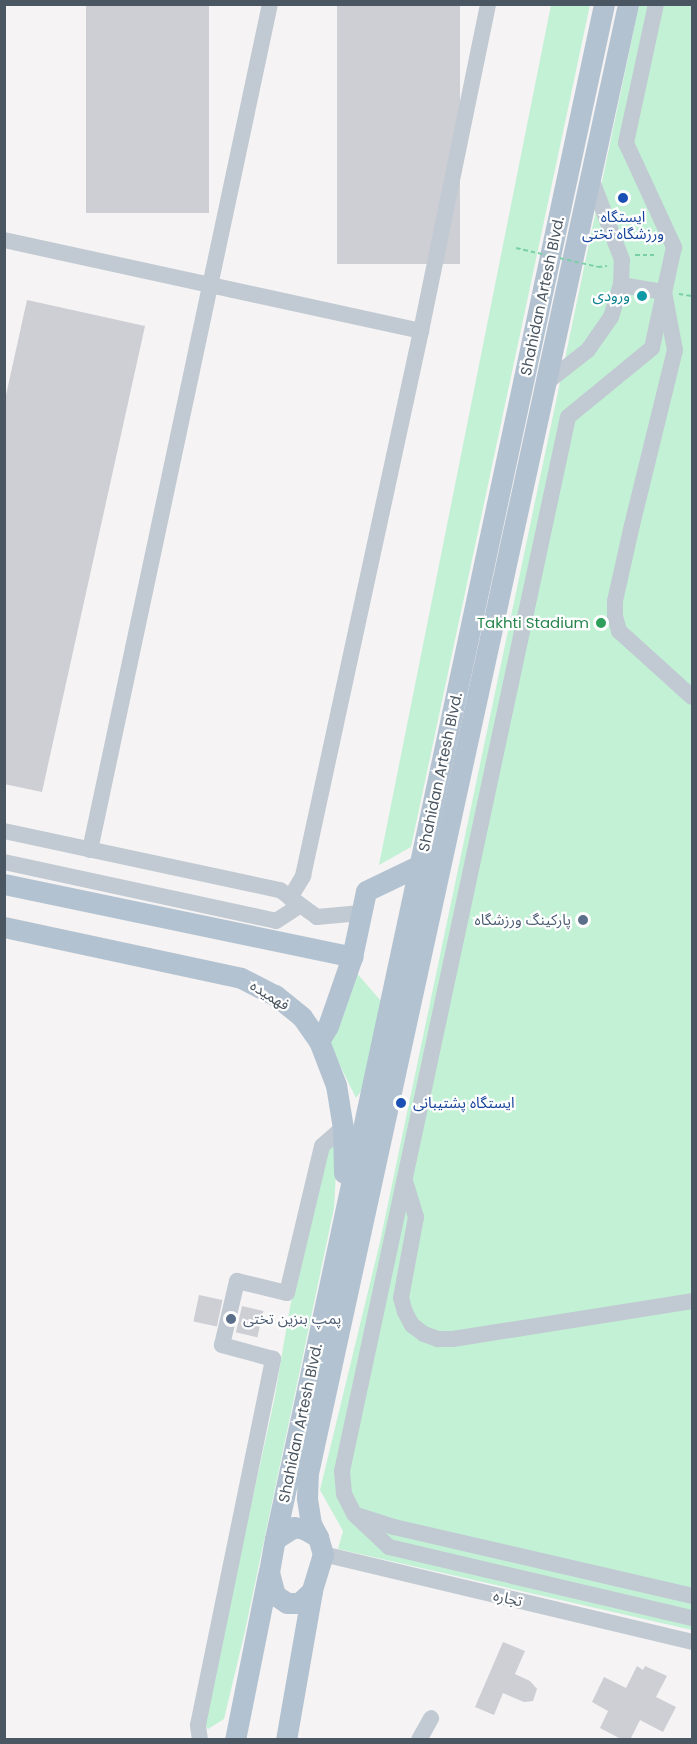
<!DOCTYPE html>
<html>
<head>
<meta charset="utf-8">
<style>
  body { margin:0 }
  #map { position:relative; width:697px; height:1744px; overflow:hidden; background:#f5f3f3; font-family:Poppins,"Noto Sans Arabic",sans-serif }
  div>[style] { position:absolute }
  .green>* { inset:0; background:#c3f1d5 }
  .building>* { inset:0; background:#cdcfd5; transform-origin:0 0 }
  .path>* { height:2px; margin-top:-1px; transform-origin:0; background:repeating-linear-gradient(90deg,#7ad0a6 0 4.5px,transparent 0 7.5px) }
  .minor>* { height:16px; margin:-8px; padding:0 8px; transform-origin:8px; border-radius:8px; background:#c1cad2 }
  .major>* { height:21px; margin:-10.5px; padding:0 10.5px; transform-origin:10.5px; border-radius:10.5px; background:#b3c2d1 }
  .path-bridge>* { height:2px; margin-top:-1px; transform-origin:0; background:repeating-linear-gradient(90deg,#7ad0a6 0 4.5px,transparent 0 7.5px) }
  .dots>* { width:16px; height:16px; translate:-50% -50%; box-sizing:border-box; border:3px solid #fff; border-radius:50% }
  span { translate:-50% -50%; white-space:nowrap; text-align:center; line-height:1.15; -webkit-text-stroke:4.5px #fff; paint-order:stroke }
  .transit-label { font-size:15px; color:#164399 }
  .left { translate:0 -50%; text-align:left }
  .street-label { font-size:15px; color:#4a5661 }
  .culture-label { font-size:15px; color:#0d838f }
  .right { translate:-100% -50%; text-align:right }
  .leisure-label { font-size:15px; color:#27864d }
  .service-label { font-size:15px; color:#4e5e75 }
  .frame { position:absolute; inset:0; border:6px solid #4a5661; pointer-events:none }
</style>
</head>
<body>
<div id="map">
  <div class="green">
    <div style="clip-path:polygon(551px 5px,590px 5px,411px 847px,379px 865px)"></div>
    <div style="clip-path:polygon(639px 5px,692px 5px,692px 1630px,338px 1549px,343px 1531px,320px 1490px,380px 1242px)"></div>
    <div style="clip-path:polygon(354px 970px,381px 1001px,364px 1087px,356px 1098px,328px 1041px)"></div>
    <div style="clip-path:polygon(338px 1138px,334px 1208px,245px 1631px,224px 1719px,208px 1729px,203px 1723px,274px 1401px,290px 1307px,326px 1152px)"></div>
  </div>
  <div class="building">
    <div style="left:86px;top:4px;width:123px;height:209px"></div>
    <div style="left:337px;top:4px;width:123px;height:260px"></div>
    <div style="clip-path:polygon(27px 300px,145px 326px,42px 792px,4px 784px,4px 404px)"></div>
    <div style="left:199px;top:1295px;width:24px;height:27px;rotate:12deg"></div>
    <div style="left:242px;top:1306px;width:22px;height:27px;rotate:13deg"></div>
    <div style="clip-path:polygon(503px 1642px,525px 1651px,515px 1674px,530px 1681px,537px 1689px,533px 1701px,524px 1702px,503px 1693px,494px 1715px,475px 1707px)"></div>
    <div style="clip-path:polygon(637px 1666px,643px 1670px,645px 1666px,667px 1676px,656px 1697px,676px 1707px,663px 1732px,640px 1720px,630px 1740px,623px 1740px,600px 1728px,608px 1711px,592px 1702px,604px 1677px,626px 1688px)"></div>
  </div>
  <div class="path">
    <div style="left:635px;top:255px;width:19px"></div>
    <div style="left:598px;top:267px;width:9px;rotate:-6deg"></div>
    <div style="left:679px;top:294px;width:13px;rotate:9deg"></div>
  </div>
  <div class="minor">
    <div style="left:656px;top:4px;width:142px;rotate:102.2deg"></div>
    <div style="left:626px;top:143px;width:115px;rotate:65.2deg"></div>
    <div style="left:674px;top:247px;width:103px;rotate:102.3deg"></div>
    <div style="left:652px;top:348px;width:109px;rotate:140.6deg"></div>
    <div style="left:568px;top:417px;width:1078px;rotate:102.1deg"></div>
    <div style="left:342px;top:1471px;width:23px;rotate:85deg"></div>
    <div style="left:344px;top:1494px;width:22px;rotate:63deg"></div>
    <div style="left:354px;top:1514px;width:48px;rotate:43.3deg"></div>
    <div style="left:389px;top:1547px;width:311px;rotate:13.2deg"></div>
    <div style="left:4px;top:240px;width:427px;rotate:12.3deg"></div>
    <div style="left:621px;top:285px;width:44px;rotate:9.2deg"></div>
    <div style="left:664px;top:292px;width:59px;rotate:79.3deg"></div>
    <div style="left:675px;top:350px;width:180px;rotate:103.8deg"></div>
    <div style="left:632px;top:525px;width:78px;rotate:102.6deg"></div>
    <div style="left:615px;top:601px;width:15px;rotate:90deg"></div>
    <div style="left:615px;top:616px;width:16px;rotate:75deg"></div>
    <div style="left:619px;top:631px;width:98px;rotate:42.1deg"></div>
    <div style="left:546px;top:383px;width:53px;rotate:-38.2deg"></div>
    <div style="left:588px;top:350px;width:40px;rotate:-55.1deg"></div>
    <div style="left:611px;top:317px;width:34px;rotate:-73deg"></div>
    <div style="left:621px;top:285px;width:25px;rotate:-88deg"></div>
    <div style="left:622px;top:260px;width:88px;rotate:-110.7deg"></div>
    <div style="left:4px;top:831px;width:282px;rotate:12.1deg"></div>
    <div style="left:280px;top:890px;width:46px;rotate:36.1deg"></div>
    <div style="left:317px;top:917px;width:44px;rotate:-5.2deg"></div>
    <div style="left:90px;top:850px;width:865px;rotate:-77.99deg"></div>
    <div style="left:4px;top:862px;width:278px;rotate:12.2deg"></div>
    <div style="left:276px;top:921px;width:27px;rotate:-33deg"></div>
    <div style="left:290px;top:898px;width:26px;rotate:-59deg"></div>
    <div style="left:303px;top:876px;width:558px;rotate:-77.78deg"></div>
    <div style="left:421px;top:331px;width:334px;rotate:-78.4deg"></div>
    <div style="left:405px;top:1181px;width:38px;rotate:73deg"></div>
    <div style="left:416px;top:1217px;width:82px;rotate:100.5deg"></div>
    <div style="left:401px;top:1298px;width:15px;rotate:74deg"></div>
    <div style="left:405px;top:1312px;width:15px;rotate:62deg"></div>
    <div style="left:412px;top:1325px;width:15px;rotate:37deg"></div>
    <div style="left:424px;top:1334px;width:15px;rotate:20deg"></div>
    <div style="left:438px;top:1339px;width:15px"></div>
    <div style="left:453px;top:1339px;width:242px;rotate:-9deg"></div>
    <div style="left:360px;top:1516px;width:36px;rotate:18deg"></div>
    <div style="left:394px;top:1527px;width:306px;rotate:13deg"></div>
    <div style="left:323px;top:1554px;width:379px;rotate:13.4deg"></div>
    <div style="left:200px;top:1740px;width:15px;rotate:-98deg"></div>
    <div style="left:198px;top:1725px;width:374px;rotate:-78.4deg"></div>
    <div style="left:273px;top:1359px;width:53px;rotate:-164.6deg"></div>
    <div style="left:222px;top:1345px;width:66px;rotate:-76.8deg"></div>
    <div style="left:237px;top:1281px;width:51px;rotate:13.5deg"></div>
    <div style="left:287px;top:1293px;width:151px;rotate:-76.6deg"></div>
    <div style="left:322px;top:1146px;width:28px;rotate:-41deg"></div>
    <div style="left:419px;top:1740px;width:25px;rotate:-61deg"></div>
  </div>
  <div class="major">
    <div style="left:4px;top:884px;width:356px;rotate:11.8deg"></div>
    <div style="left:4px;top:927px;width:242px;rotate:12.1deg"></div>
    <div style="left:241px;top:978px;width:38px;rotate:27deg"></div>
    <div style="left:275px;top:995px;width:35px;rotate:39deg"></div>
    <div style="left:302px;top:1017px;width:29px;rotate:55deg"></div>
    <div style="left:319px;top:1041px;width:47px;rotate:68.9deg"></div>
    <div style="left:336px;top:1085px;width:44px;rotate:80.8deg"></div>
    <div style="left:343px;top:1128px;width:45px;rotate:88.7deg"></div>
    <div style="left:319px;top:1041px;width:17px;rotate:-59deg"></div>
    <div style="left:328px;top:1026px;width:73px;rotate:-70.8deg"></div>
    <div style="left:352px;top:957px;width:67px;rotate:-78deg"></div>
    <div style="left:366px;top:891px;width:60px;rotate:-25.7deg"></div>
    <div style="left:294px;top:1527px;width:10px;rotate:11deg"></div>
    <div style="left:304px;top:1529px;width:16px;rotate:30deg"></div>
    <div style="left:318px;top:1537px;width:18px;rotate:74deg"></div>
    <div style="left:323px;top:1554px;width:39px;rotate:107deg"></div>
    <div style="left:312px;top:1591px;width:18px;rotate:137deg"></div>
    <div style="left:299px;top:1603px;width:12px;rotate:180deg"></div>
    <div style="left:287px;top:1603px;width:14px;rotate:-146deg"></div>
    <div style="left:275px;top:1595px;width:24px;rotate:-105deg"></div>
    <div style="left:269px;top:1572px;width:34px;rotate:-80deg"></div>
    <div style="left:275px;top:1539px;width:22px;rotate:-32deg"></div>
    <div style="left:318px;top:1537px;width:15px;rotate:-118deg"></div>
    <div style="left:311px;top:1524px;width:26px;rotate:-99deg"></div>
    <div style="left:307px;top:1498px;width:25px;rotate:-88deg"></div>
    <div style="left:308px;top:1473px;width:1503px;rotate:-77.71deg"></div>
    <div style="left:275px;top:1539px;width:1570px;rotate:-77.9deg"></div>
    <div style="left:235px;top:1740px;width:168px;rotate:-78.7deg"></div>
    <div style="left:286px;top:1740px;width:151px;rotate:-80.1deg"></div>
  </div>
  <div class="path-bridge">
    <div style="left:516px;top:248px;width:84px;rotate:13deg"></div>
  </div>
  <div class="dots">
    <div style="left:623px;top:198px;background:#1a4fb4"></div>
    <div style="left:642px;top:296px;background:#0f9aa8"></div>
    <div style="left:601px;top:623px;background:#2e9e5b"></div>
    <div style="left:583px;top:920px;background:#5c6f8a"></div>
    <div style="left:401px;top:1103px;background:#1a4fb4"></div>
    <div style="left:231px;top:1319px;background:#5c6f8a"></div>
  </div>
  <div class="transit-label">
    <span style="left:623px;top:225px">ایستگاه<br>ورزشگاه تختی</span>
    <span class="left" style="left:413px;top:1103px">ایستگاه پشتیبانی</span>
  </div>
  <div class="street-label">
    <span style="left:542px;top:296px;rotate:-78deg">Shahidan Artesh Blvd.</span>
    <span style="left:440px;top:772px;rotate:-78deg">Shahidan Artesh Blvd.</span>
    <span style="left:270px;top:995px;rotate:32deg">فهمیده</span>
    <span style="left:300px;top:1423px;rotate:-78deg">Shahidan Artesh Blvd.</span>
    <span style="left:508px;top:1598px;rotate:13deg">تجاره</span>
  </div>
  <div class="culture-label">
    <span class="right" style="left:630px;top:296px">ورودی</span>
  </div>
  <div class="leisure-label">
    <span class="right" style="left:589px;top:623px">Takhti Stadium</span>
  </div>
  <div class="service-label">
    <span class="right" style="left:571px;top:920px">پارکینگ ورزشگاه</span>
    <span class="left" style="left:243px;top:1319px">پمپ بنزین تختی</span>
  </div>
  <div class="frame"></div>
</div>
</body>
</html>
